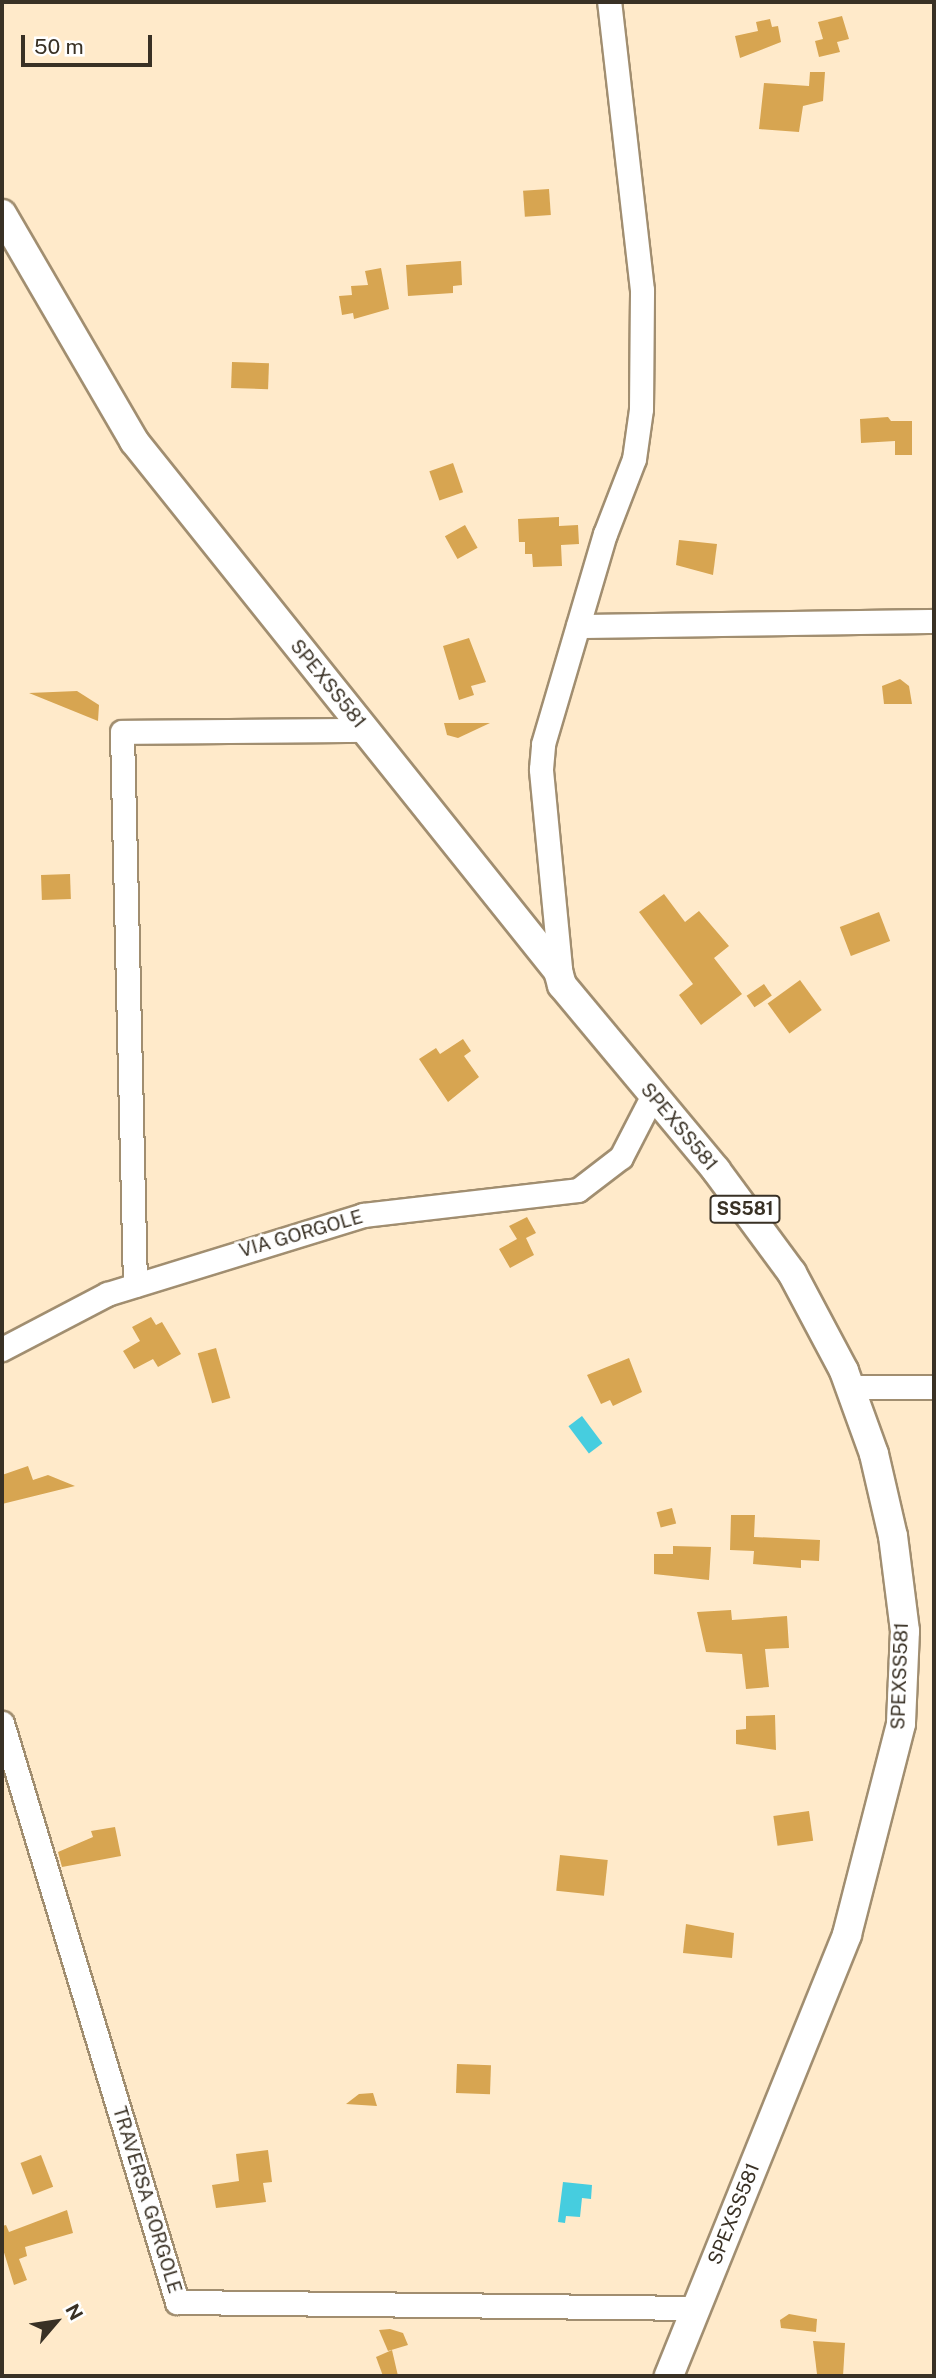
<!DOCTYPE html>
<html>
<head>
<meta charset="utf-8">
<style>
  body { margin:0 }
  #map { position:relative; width:936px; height:2378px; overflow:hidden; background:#ffeaca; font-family:"Public Sans",sans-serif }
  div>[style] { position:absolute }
  .water>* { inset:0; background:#46cddf; transform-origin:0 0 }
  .building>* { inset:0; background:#d7a551; transform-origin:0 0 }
  .roads { filter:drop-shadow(2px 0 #a18e70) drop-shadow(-2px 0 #a18e70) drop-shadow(0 2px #a18e70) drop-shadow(0 -2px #a18e70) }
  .minor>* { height:23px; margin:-11.5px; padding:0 11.5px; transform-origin:11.5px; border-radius:11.5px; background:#fff }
  .major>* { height:28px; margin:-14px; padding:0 14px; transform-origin:14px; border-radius:14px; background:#fff }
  span { translate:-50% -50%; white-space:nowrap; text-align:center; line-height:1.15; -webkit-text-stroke:5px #fff; paint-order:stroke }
  .shield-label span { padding:2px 5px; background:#fff; border:2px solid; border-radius:5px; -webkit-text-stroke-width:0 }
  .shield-label { font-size:18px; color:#393125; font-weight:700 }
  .street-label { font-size:19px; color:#393125 }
  .frame { position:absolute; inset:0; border:4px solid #393125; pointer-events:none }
  .north { position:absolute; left:21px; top:2287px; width:70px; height:70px; -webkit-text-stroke:5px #fff; paint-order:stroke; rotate:61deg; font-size:19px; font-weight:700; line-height:28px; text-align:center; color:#393125 }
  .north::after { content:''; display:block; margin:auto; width:24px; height:32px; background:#393125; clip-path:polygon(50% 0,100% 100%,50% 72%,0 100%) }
  .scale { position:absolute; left:21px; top:35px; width:131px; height:32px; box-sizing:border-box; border:4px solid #393125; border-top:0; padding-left:9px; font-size:21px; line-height:24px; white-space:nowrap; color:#393125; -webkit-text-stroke:5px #fff; paint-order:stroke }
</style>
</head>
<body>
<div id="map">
  <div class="water">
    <div style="left:582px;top:1416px;width:34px;height:17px;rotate:53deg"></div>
    <div style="clip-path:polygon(563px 2182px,592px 2185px,591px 2199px,582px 2198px,580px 2217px,566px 2216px,565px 2223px,558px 2222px)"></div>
  </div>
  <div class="building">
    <div style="clip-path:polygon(842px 16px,849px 39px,837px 42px,840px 52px,819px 57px,815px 41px,823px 39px,818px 22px)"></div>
    <div style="clip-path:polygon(770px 19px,772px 27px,778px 26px,781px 42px,740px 58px,735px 36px,758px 31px,756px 22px)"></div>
    <div style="clip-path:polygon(810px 72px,825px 72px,823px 101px,803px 106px,799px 132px,759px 129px,764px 83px,809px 86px)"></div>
    <div style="left:549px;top:189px;width:26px;height:26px;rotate:86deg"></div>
    <div style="clip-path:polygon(461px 261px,462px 285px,453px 286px,453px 293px,408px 296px,406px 265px)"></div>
    <div style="clip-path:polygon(381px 268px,389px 309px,354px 319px,353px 313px,342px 315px,339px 296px,352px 295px,351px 286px,368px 285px,365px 271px)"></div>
    <div style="left:232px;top:362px;width:37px;height:26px;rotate:2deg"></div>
    <div style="clip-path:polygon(888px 417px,891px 421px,912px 421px,912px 455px,895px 455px,895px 441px,861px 443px,860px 419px)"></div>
    <div style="left:453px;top:463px;width:31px;height:25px;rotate:71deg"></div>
    <div style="clip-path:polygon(559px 517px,559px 526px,578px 525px,579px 544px,561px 545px,562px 566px,533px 567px,532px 554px,525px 554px,525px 542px,519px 542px,518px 519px)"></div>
    <div style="left:465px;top:525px;width:26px;height:23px;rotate:61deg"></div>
    <div style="clip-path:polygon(679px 540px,717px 544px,713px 575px,676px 565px)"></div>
    <div style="clip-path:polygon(469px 638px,486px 682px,471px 686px,474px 695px,459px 700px,443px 646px)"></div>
    <div style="clip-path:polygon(900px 679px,909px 686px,912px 704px,884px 704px,882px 686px)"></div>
    <div style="clip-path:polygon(77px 691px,99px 705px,98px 721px,29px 693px)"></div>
    <div style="clip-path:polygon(444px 723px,490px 723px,458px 738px,447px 735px)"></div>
    <div style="left:70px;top:874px;width:25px;height:29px;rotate:88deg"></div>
    <div style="clip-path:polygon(664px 894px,685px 922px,699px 911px,729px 946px,714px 958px,742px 994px,701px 1025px,679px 995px,693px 984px,639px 912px)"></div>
    <div style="left:879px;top:912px;width:31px;height:42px;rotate:69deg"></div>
    <div style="left:800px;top:980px;width:37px;height:40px;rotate:54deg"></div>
    <div style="left:764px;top:984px;width:14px;height:21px;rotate:56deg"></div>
    <div style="clip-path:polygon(463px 1039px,471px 1051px,464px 1056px,479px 1077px,448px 1102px,419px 1059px,436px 1048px,440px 1054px)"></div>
    <div style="clip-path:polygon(527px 1217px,536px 1233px,526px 1238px,534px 1255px,510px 1268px,499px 1249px,517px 1239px,509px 1226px)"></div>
    <div style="clip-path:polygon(151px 1317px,156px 1325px,162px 1322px,181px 1354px,158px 1367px,153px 1359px,134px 1369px,123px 1351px,140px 1341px,132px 1327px)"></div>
    <div style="left:216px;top:1348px;width:52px;height:19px;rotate:74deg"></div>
    <div style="clip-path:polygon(629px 1358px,642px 1392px,613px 1406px,610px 1400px,601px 1404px,587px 1375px)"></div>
    <div style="clip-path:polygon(28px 1466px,33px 1480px,48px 1475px,75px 1486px,2px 1504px,2px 1475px)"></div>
    <div style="left:672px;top:1508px;width:16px;height:16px;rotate:75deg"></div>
    <div style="clip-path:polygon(731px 1515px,755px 1515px,754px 1537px,820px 1540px,819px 1561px,801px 1560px,801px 1568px,753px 1564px,754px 1551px,730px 1550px)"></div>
    <div style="clip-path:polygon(673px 1546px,711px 1547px,709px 1580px,654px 1574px,654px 1554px,673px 1554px)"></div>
    <div style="clip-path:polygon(731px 1610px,732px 1620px,787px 1616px,789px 1648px,765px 1649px,769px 1687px,746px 1689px,742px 1654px,706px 1652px,697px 1612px)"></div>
    <div style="clip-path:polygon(775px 1715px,776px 1750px,736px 1744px,736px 1730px,746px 1729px,746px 1716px)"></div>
    <div style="left:809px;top:1811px;width:30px;height:36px;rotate:82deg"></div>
    <div style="clip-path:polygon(115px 1827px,121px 1856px,62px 1867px,58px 1852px,93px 1837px,91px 1831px)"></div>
    <div style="left:560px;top:1855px;width:48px;height:36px;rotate:6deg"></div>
    <div style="clip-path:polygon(686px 1924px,734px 1933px,732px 1958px,683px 1953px)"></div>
    <div style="left:457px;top:2064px;width:34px;height:29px;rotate:2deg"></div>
    <div style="clip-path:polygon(373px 2093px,377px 2106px,346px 2104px,359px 2094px)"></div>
    <div style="clip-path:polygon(268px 2150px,272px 2182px,263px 2183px,266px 2202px,216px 2208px,212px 2185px,239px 2181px,236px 2154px)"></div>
    <div style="left:41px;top:2155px;width:34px;height:22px;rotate:69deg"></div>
    <div style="clip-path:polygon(67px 2210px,73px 2233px,25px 2247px,27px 2256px,19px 2259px,27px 2280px,14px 2285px,2px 2246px,2px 2226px,6px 2225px,9px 2232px)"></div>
    <div style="clip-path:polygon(789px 2314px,817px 2319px,816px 2332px,781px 2328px,780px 2320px)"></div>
    <div style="clip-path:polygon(390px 2329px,403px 2333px,408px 2345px,388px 2351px,379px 2330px)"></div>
    <div style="clip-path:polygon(813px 2341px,845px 2343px,843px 2376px,817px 2374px)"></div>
    <div style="clip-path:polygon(392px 2350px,398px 2376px,383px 2376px,376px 2357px)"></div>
  </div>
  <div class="roads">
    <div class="minor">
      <div style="left:578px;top:626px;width:356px;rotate:-0.8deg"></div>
      <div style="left:561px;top:978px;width:210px;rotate:-95.5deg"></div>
      <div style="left:541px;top:769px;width:25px;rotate:-85deg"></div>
      <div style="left:543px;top:744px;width:219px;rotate:-73.6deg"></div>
      <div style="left:605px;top:534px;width:80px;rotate:-68.9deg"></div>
      <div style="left:634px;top:459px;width:50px;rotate:-82deg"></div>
      <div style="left:641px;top:409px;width:119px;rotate:-89.5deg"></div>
      <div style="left:642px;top:290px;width:290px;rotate:-96.5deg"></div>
      <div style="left:135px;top:1285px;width:553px;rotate:-91.35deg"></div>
      <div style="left:122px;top:732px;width:243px;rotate:-0.5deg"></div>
      <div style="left:2px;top:1349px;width:119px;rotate:-27.6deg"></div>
      <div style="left:107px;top:1294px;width:268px;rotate:-17.1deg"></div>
      <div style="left:363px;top:1215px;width:216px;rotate:-6.6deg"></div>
      <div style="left:578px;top:1190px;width:54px;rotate:-37.5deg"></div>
      <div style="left:621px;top:1157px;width:70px;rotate:-62.7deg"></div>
      <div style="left:850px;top:1387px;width:84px"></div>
      <div style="left:2px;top:1723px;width:605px;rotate:73.18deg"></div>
      <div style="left:177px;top:2302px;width:520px;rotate:0.66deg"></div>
    </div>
    <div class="major">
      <div style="left:2px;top:214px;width:263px;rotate:59.8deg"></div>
      <div style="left:134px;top:441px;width:679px;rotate:51.34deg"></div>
      <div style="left:558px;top:971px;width:15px;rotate:74deg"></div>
      <div style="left:562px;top:985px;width:241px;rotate:50.2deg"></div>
      <div style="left:716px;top:1170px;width:128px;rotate:53.6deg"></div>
      <div style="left:792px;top:1273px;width:111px;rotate:62deg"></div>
      <div style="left:844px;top:1371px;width:88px;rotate:70.1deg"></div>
      <div style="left:874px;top:1454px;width:84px;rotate:77deg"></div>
      <div style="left:893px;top:1536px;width:96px;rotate:82.8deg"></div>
      <div style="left:905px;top:1631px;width:93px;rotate:92.5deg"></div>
      <div style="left:901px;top:1724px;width:218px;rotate:104.4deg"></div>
      <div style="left:847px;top:1935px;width:476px;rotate:112deg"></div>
    </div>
  </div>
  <div class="shield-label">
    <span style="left:745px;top:1209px">SS581</span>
  </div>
  <div class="street-label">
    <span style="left:328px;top:684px;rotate:51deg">SPEXSS581</span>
    <span style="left:679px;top:1127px;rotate:50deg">SPEXSS581</span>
    <span style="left:301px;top:1234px;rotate:-16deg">VIA GORGOLE</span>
    <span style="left:900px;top:1676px;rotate:-88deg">SPEXSS581</span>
    <span style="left:147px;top:2200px;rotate:73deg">TRAVERSA GORGOLE</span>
    <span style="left:734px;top:2214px;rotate:-68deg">SPEXSS581</span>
  </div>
  <div class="frame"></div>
  <div class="north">N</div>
  <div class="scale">50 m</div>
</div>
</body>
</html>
